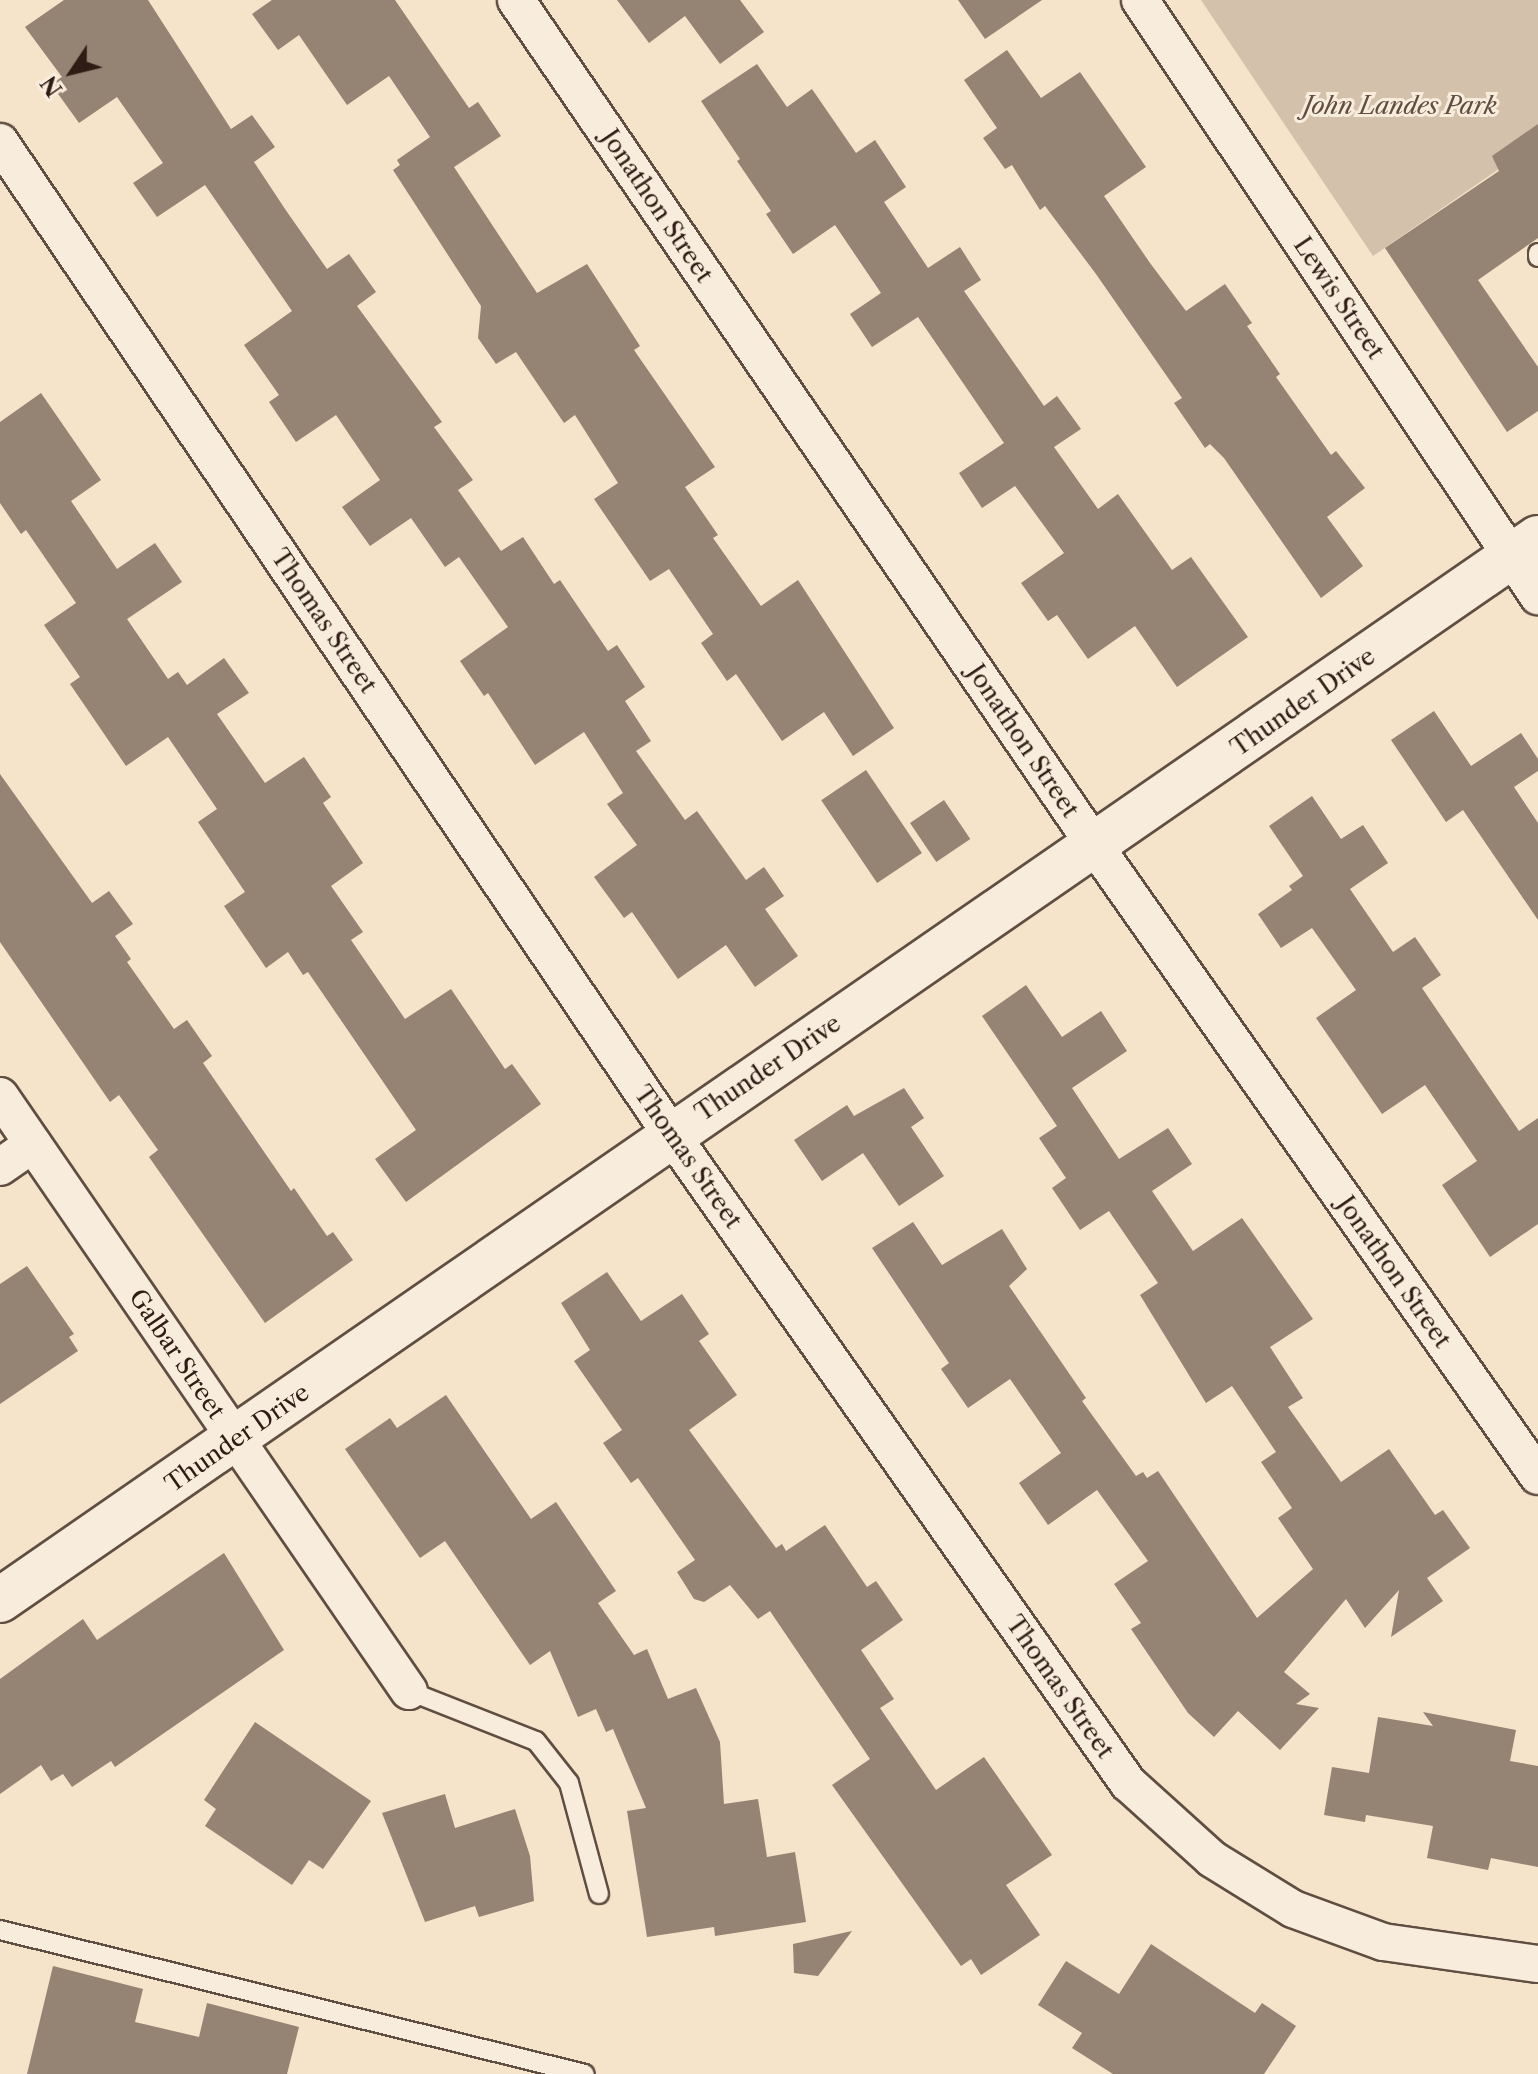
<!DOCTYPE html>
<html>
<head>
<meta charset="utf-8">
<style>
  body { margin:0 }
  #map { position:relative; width:1538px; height:2074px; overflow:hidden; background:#f5e3ca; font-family:"Libre Caslon Text",serif }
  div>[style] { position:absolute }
  .green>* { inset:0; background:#d3c1ab }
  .building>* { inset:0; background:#958373; transform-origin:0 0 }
  .roads { filter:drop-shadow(2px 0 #604e42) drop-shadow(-2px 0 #604e42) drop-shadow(0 2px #604e42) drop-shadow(0 -2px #604e42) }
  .lane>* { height:18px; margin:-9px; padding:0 9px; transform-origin:9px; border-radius:9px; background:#f8eddd }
  .street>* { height:36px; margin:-18px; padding:0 18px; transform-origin:18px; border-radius:18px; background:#f8eddd }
  .secondary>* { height:44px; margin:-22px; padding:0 22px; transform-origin:22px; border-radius:22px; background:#f8eddd }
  span { translate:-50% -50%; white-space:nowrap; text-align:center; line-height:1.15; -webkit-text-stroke:6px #f8eddd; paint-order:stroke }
  .park-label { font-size:24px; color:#604e42; font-style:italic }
  .street-label { font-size:24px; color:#2e1c15 }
  .north { position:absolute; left:32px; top:32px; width:80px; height:80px; -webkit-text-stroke:6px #f8eddd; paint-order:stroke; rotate:235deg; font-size:22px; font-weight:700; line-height:32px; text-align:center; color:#2e1c15 }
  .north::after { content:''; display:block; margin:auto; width:28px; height:36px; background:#2e1c15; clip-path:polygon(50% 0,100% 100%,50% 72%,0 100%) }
</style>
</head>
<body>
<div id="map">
  <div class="green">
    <div style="clip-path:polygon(1201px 0,1538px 0,1538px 142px,1373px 256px)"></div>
  </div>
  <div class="building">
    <div style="clip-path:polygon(64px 0,148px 0,231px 129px,252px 115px,275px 147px,254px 162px,285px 209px,327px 269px,349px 254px,376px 292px,357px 306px,442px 422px,434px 427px,473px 480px,458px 490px,501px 551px,523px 537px,554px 584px,560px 580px,608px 651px,617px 645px,645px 687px,625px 701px,651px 741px,636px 751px,685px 820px,697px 811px,746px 880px,764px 867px,784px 896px,765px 909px,798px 956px,755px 987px,726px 945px,678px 979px,632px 912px,624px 918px,594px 877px,637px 845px,607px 804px,623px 793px,584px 732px,535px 765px,488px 693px,484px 696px,460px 661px,508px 627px,459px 557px,445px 567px,411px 518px,370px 546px,342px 507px,380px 480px,336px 415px,296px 442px,269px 402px,279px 395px,244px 345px,292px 311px,205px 185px,157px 217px,133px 183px,163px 163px,117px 97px,79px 123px,51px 84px,62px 77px,25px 27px)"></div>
    <div style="clip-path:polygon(272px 0,395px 0,469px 108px,478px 102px,501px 136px,454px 167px,537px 293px,587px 264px,640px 346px,634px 350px,715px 467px,685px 487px,718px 535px,713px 538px,761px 606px,798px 580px,894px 728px,853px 756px,824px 712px,782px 741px,736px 674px,727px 681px,701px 643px,713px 634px,669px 569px,650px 581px,594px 499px,618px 483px,575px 415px,564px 423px,516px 352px,496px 364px,478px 338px,481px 306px,393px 170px,400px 165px,397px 160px,430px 137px,389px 76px,347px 105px,299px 35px,278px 50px,252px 14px)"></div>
    <div style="clip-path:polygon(617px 0,740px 0,764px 32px,720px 64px,685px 16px,649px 43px)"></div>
    <div style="clip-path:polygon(958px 0,1042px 0,985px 39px)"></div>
    <div style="clip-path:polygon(1007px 50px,1041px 98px,1080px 72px,1146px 167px,1104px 196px,1150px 263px,1186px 311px,1225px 284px,1252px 323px,1247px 326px,1280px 374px,1276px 377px,1331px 455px,1336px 451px,1365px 488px,1327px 517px,1363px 566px,1321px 598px,1224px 458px,1210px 444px,1205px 448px,1174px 403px,1182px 398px,1096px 274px,1045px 206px,1040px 210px,1012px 165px,1005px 169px,983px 138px,997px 128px,964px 80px)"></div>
    <div style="clip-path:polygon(757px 64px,787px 107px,812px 89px,856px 153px,875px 140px,906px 187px,884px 202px,928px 268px,960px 247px,981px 280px,964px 291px,1044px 406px,1057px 396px,1081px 429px,1054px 447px,1098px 509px,1118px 494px,1172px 570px,1191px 557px,1248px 637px,1177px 687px,1135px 626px,1088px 659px,1057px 615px,1048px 621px,1021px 583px,1064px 553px,1015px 486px,982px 508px,959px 473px,1004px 443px,918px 317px,872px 347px,850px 314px,881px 293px,835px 225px,793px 254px,766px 214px,771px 211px,737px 161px,740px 159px,701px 101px)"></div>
    <div style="clip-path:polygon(1538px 124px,1538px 238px,1478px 280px,1538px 367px,1538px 411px,1507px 432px,1385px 248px,1499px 171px,1492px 156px)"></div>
    <div style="clip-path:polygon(41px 393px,101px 480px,71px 501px,117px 569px,155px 543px,182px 582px,127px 619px,168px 679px,178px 672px,187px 685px,224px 658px,249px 693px,217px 714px,265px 783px,304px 757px,331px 797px,323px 803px,363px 863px,331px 886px,363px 932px,351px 940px,405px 1019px,451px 989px,505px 1069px,512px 1064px,541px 1104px,406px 1202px,375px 1159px,416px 1130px,308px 972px,303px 975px,288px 952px,266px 968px,224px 906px,245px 892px,198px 822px,217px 809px,168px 737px,126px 766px,70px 684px,80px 677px,44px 625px,76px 603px,26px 530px,21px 534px,0 503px,0 422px)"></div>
    <div style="clip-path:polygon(1434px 711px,1471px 766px,1521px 733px,1538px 759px,1538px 771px,1514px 787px,1538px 823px,1538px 920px,1463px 810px,1446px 822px,1391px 740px)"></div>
    <div style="left:866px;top:770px;width:100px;height:54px;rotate:56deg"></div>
    <div style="clip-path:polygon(0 774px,92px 903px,109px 891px,133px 924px,115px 936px,131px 959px,127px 962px,174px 1029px,187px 1020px,212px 1056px,203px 1063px,291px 1191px,294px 1188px,327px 1236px,333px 1232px,353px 1260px,265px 1323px,149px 1157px,158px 1150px,119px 1095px,110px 1102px,0 942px)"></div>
    <div style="clip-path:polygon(1312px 796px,1341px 839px,1363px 825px,1388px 863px,1350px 889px,1393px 952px,1415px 937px,1441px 975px,1422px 988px,1519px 1131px,1538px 1118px,1538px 1224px,1490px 1257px,1442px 1185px,1477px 1161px,1425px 1085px,1382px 1114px,1316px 1018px,1356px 990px,1312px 928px,1281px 948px,1258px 914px,1292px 890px,1289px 886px,1303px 876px,1269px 826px)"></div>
    <div style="left:944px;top:800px;width:47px;height:41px;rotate:56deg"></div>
    <div style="clip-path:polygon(1026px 985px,1062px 1037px,1101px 1011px,1127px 1051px,1072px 1088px,1119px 1159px,1168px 1128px,1192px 1164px,1152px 1191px,1193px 1251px,1242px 1218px,1313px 1319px,1270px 1347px,1303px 1398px,1288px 1407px,1341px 1482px,1389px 1449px,1435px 1515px,1443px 1510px,1470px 1548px,1427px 1578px,1443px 1601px,1391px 1637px,1399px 1590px,1365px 1628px,1346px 1599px,1284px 1672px,1310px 1694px,1296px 1704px,1319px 1708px,1280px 1750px,1238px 1711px,1214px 1737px,1188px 1713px,1131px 1629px,1141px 1623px,1114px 1584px,1148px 1561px,1097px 1490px,1048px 1525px,1019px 1483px,1061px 1453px,1010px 1379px,968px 1408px,941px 1369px,949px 1363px,872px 1248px,913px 1222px,942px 1265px,1002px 1229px,1027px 1269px,1009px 1286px,1086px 1398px,1082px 1401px,1136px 1476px,1143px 1472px,1147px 1478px,1158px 1471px,1257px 1618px,1313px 1569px,1278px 1518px,1292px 1508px,1261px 1462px,1276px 1452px,1232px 1386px,1206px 1403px,1140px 1295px,1158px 1283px,1109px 1211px,1080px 1230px,1052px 1188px,1066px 1178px,1039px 1138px,1057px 1126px,982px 1016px)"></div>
    <div style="clip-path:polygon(904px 1088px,924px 1118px,911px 1127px,944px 1176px,899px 1206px,863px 1153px,822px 1181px,794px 1140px,847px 1105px,854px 1116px)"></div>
    <div style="clip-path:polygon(27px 1266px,74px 1334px,69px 1337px,78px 1351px,0 1404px,0 1284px)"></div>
    <div style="clip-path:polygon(607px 1272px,641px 1321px,682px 1294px,709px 1334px,699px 1341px,737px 1395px,689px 1430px,776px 1548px,782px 1544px,786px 1551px,825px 1525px,867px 1587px,876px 1581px,903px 1620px,861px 1650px,894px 1699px,880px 1708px,936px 1790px,984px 1757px,1052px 1855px,1006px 1885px,1040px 1935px,981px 1975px,971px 1959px,961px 1966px,832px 1785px,870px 1759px,770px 1611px,758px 1619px,730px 1585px,704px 1602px,694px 1599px,677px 1572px,695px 1560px,638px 1478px,631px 1483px,603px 1443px,622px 1430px,574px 1361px,590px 1350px,561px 1303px)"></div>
    <div style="clip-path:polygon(446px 1395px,531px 1519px,556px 1502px,616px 1591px,598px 1603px,634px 1655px,647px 1649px,668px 1699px,696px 1688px,720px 1742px,724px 1804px,758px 1799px,767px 1857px,795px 1852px,806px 1922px,715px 1936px,714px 1927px,647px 1937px,627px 1811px,646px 1808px,613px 1729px,606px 1732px,596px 1709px,578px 1717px,550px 1651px,530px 1665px,445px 1541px,420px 1558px,345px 1449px,390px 1418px,397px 1428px)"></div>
    <div style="clip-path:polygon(224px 1553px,284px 1650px,115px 1767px,111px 1761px,72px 1787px,63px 1774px,51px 1781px,41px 1765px,0 1794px,0 1679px,83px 1619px,97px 1640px)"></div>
    <div style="clip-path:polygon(1423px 1712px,1516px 1730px,1510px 1761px,1538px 1766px,1538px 1867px,1491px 1858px,1488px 1870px,1427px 1858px,1433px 1826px,1366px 1815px,1365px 1822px,1324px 1815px,1332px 1767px,1369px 1773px,1378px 1717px,1433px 1726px)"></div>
    <div style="clip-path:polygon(255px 1722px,371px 1801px,323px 1869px,309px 1860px,292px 1885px,205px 1826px,216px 1809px,204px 1800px)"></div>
    <div style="clip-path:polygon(445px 1794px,455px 1828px,515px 1809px,530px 1856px,534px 1901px,479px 1917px,475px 1906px,425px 1922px,382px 1813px)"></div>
    <div style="clip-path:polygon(852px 1931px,818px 1976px,794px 1973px,793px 1944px)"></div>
    <div style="clip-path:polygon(1151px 1944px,1255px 2013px,1262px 2003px,1296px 2026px,1264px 2074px,1113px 2074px,1072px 2048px,1082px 2033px,1038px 2005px,1066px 1961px,1119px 1994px)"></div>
    <div style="clip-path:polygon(53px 1966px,143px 1989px,135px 2022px,199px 2037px,207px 2003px,299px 2027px,287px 2074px,27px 2074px)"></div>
  </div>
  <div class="roads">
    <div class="lane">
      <div style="left:1538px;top:253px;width:4px;rotate:90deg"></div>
      <div style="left:409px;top:1691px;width:136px;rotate:21.5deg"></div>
      <div style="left:536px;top:1741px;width:53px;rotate:51.8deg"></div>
      <div style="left:569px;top:1783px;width:115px;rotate:74.9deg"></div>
      <div style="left:0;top:1930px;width:602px;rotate:13.83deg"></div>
    </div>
    <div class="street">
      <div style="left:516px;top:0;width:1025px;rotate:55.61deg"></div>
      <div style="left:1095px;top:846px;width:770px;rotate:54.89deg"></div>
      <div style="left:1140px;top:0;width:717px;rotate:56.27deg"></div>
      <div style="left:0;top:142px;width:1198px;rotate:55.93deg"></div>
      <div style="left:671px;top:1134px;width:794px;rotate:54.85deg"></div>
      <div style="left:1128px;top:1783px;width:113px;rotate:42.1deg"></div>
      <div style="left:1212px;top:1859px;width:95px;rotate:31.7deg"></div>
      <div style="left:1293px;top:1909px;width:96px;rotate:20.1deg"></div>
      <div style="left:1383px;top:1942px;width:157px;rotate:8.1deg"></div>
      <div style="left:0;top:1096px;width:722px;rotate:55.5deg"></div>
      <div style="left:0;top:1167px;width:40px;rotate:-34.9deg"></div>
    </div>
    <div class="secondary">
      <div style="left:0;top:1600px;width:1869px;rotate:-34.63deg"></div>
    </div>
  </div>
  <div class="park-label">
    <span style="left:1400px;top:106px">John Landes Park</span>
  </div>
  <div class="street-label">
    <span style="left:657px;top:206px;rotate:56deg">Jonathon Street</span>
    <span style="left:1339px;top:298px;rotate:56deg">Lewis Street</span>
    <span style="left:324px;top:621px;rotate:56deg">Thomas Street</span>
    <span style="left:1303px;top:702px;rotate:-35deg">Thunder Drive</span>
    <span style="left:1023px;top:741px;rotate:56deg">Jonathon Street</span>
    <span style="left:768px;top:1068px;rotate:-34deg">Thunder Drive</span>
    <span style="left:688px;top:1157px;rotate:55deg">Thomas Street</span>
    <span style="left:1394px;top:1272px;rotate:55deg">Jonathon Street</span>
    <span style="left:177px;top:1354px;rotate:56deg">Galbar Street</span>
    <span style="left:237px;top:1438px;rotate:-35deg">Thunder Drive</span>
    <span style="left:1060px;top:1687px;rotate:55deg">Thomas Street</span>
  </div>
  <div class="north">N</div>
</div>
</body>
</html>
